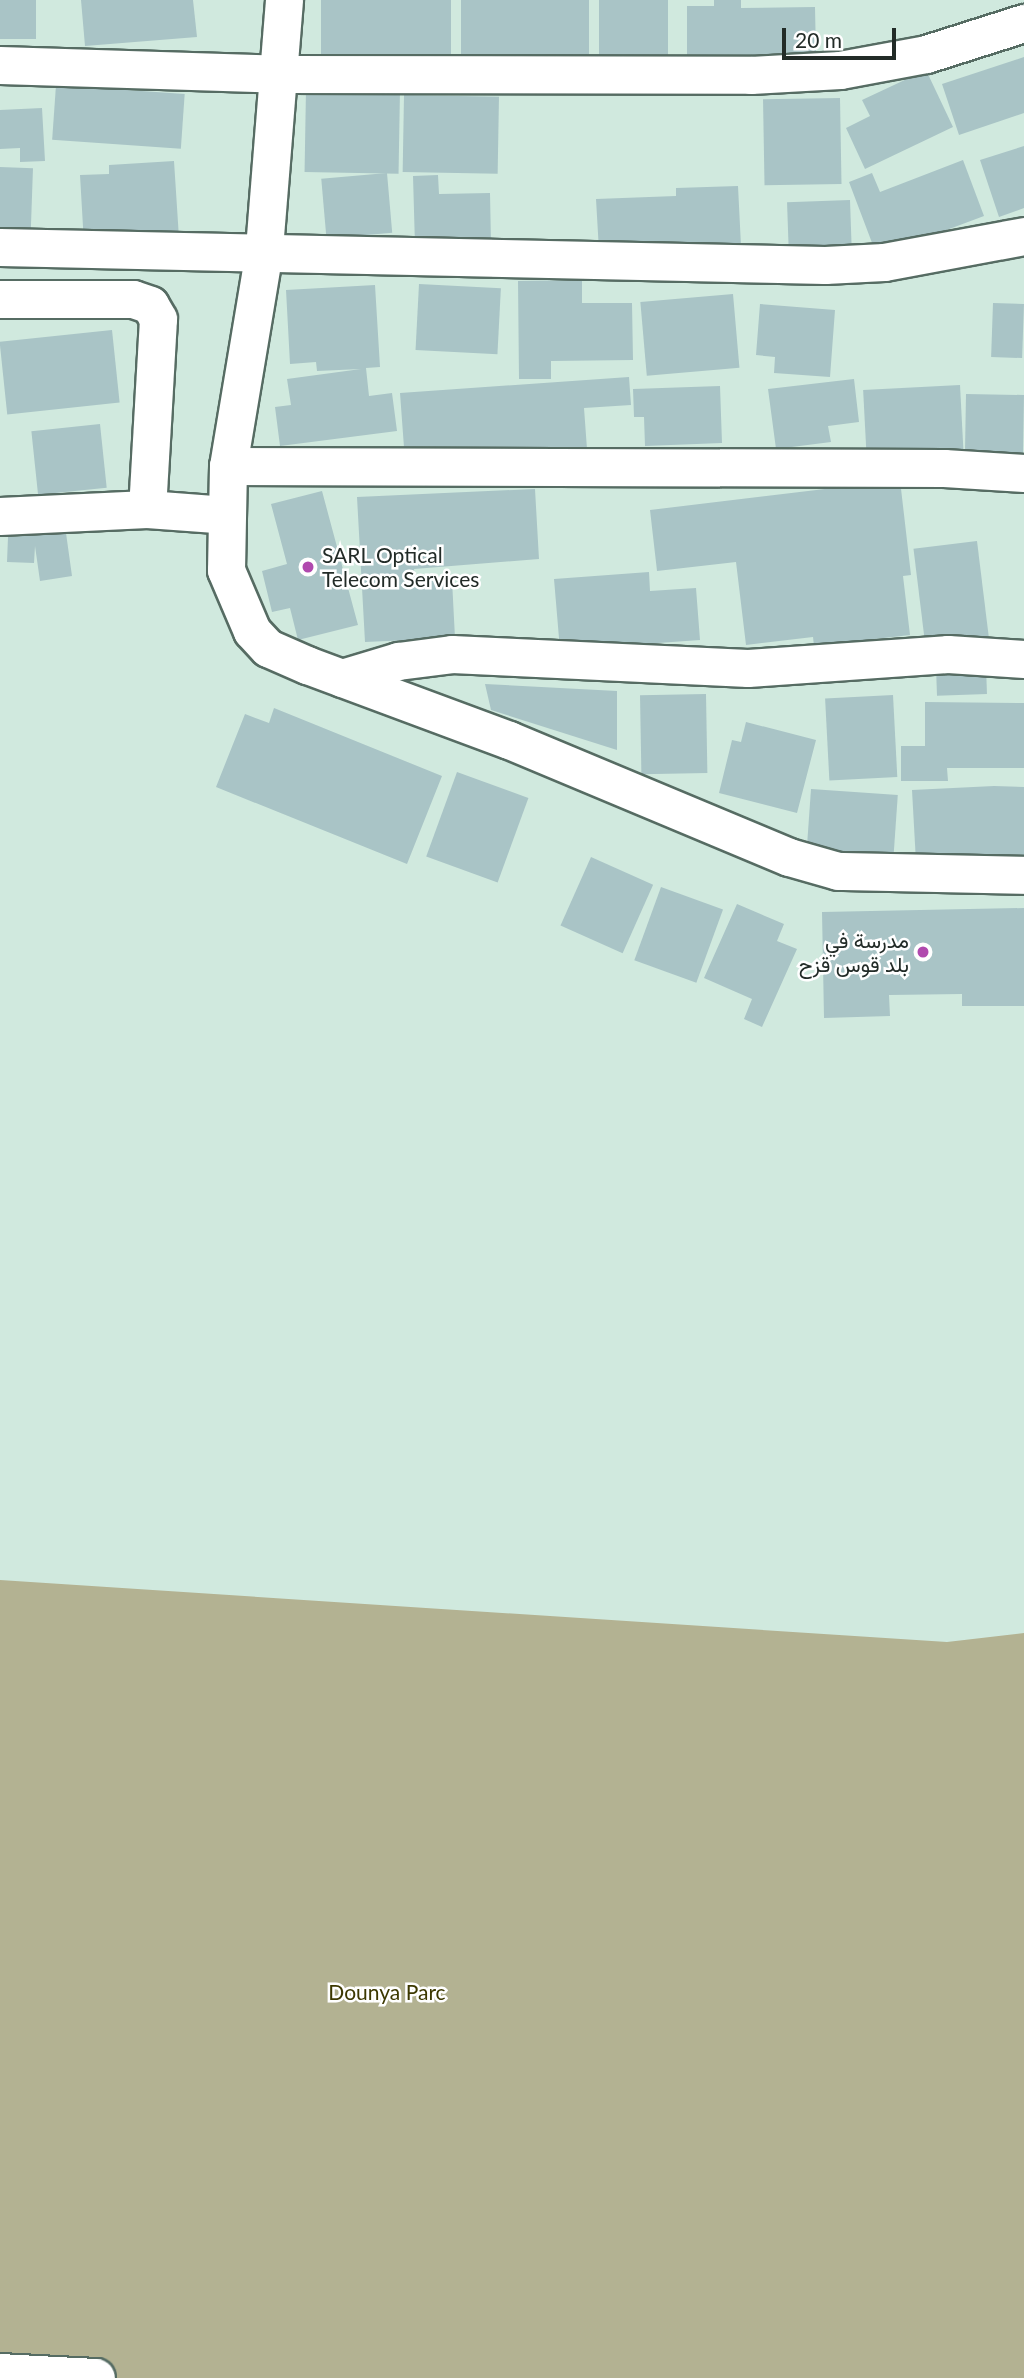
<!DOCTYPE html>
<html>
<head>
<meta charset="utf-8">
<style>
  body { margin:0 }
  #map { position:relative; width:1024px; height:2378px; overflow:hidden; background:#d0e9de; font-family:Lato,Vazirmatn,sans-serif }
  div>[style] { position:absolute }
  .green>* { inset:0; background:#b3b292 }
  .building>* { inset:0; background:#a9c4c6; transform-origin:0 0 }
  .roads { filter:drop-shadow(2px 0 #566c63) drop-shadow(-2px 0 #566c63) drop-shadow(0 2px #566c63) drop-shadow(0 -2px #566c63) }
  .minor>* { height:37px; margin:-18.5px; padding:0 18.5px; transform-origin:18.5px; border-radius:18.5px; background:#fff }
  .motorway>* { height:38px; margin:-19px; padding:0 19px; transform-origin:19px; border-radius:19px; background:#fff }
  .dots>* { width:19px; height:19px; translate:-50% -50%; box-sizing:border-box; border:4px solid #fff; border-radius:50% }
  span { translate:-50% -50%; white-space:nowrap; text-align:center; line-height:1.15; -webkit-text-stroke:5px #fff; paint-order:stroke }
  .poi-label { font-size:21px; color:#222b27 }
  .left { translate:0 -50%; text-align:left }
  .right { translate:-100% -50%; text-align:right }
  .park-label { font-size:21px; color:#3c3800 }
  .scale { position:absolute; left:782px; top:28px; width:114px; height:32px; box-sizing:border-box; border:4px solid #222b27; border-top:0; padding-left:9px; font-size:21px; line-height:24px; white-space:nowrap; color:#222b27; -webkit-text-stroke:5px #fff; paint-order:stroke }
</style>
</head>
<body>
<div id="map">
  <div class="green">
    <div style="clip-path:polygon(0 1580px,947px 1642px,1024px 1633px,1024px 2378px,0 2378px)"></div>
  </div>
  <div class="building">
    <div style="left:0;top:0;width:36px;height:39px"></div>
    <div style="clip-path:polygon(81px 0,193px 0,197px 37px,85px 46px)"></div>
    <div style="left:321px;top:0;width:130px;height:58px"></div>
    <div style="left:461px;top:0;width:128px;height:65px"></div>
    <div style="left:599px;top:0;width:69px;height:68px"></div>
    <div style="clip-path:polygon(714px 0,741px 0,741px 8px,815px 7px,816px 56px,687px 59px,687px 6px,714px 6px)"></div>
    <div style="clip-path:polygon(1024px 57px,1024px 113px,959px 135px,942px 84px)"></div>
    <div style="clip-path:polygon(926px 70px,953px 127px,865px 169px,846px 128px,870px 116px,862px 100px)"></div>
    <div style="left:56px;top:85px;width:129px;height:55px;rotate:4deg"></div>
    <div style="left:306px;top:89px;width:94px;height:83px;rotate:1deg"></div>
    <div style="left:404px;top:95px;width:95px;height:77px;rotate:1deg"></div>
    <div style="left:840px;top:98px;width:86px;height:77px;rotate:89deg"></div>
    <div style="clip-path:polygon(42px 108px,45px 161px,20px 162px,20px 148px,0 149px,0 110px)"></div>
    <div style="clip-path:polygon(1024px 146px,1024px 208px,999px 217px,980px 160px)"></div>
    <div style="clip-path:polygon(963px 160px,984px 216px,877px 256px,849px 182px,872px 173px,880px 192px)"></div>
    <div style="clip-path:polygon(174px 161px,179px 238px,84px 244px,80px 175px,109px 174px,109px 165px)"></div>
    <div style="left:0;top:167px;width:33px;height:72px;rotate:2deg"></div>
    <div style="left:387px;top:173px;width:60px;height:66px;rotate:85deg"></div>
    <div style="clip-path:polygon(438px 175px,439px 194px,490px 193px,491px 244px,415px 246px,413px 176px)"></div>
    <div style="clip-path:polygon(738px 186px,741px 246px,599px 251px,596px 199px,676px 196px,676px 188px)"></div>
    <div style="left:850px;top:200px;width:54px;height:63px;rotate:88deg"></div>
    <div style="clip-path:polygon(582px 280px,582px 303px,632px 303px,633px 360px,551px 361px,551px 379px,519px 379px,518px 281px)"></div>
    <div style="left:419px;top:284px;width:82px;height:66px;rotate:3deg"></div>
    <div style="clip-path:polygon(375px 285px,380px 367px,366px 368px,369px 396px,392px 393px,397px 431px,280px 446px,275px 407px,291px 405px,287px 379px,361px 369px,317px 371px,316px 362px,290px 364px,286px 290px)"></div>
    <div style="left:733px;top:294px;width:74px;height:93px;rotate:85deg"></div>
    <div style="left:993px;top:303px;width:31px;height:54px;rotate:2deg"></div>
    <div style="clip-path:polygon(760px 304px,835px 310px,830px 377px,774px 373px,775px 357px,756px 355px)"></div>
    <div style="left:112px;top:330px;width:73px;height:113px;rotate:84deg"></div>
    <div style="clip-path:polygon(629px 377px,631px 405px,584px 408px,587px 449px,405px 461px,400px 393px)"></div>
    <div style="clip-path:polygon(854px 379px,859px 422px,828px 426px,831px 442px,776px 449px,768px 389px)"></div>
    <div style="left:960px;top:385px;width:68px;height:97px;rotate:87deg"></div>
    <div style="clip-path:polygon(720px 386px,722px 443px,645px 446px,644px 417px,634px 417px,633px 389px)"></div>
    <div style="left:966px;top:394px;width:58px;height:66px;rotate:1deg"></div>
    <div style="left:100px;top:424px;width:64px;height:69px;rotate:84deg"></div>
    <div style="clip-path:polygon(900px 480px,911px 575px,903px 576px,910px 635px,814px 646px,813px 637px,746px 645px,736px 562px,657px 571px,650px 510px)"></div>
    <div style="clip-path:polygon(535px 489px,539px 559px,414px 569px,415px 582px,452px 580px,455px 638px,365px 642px,357px 497px)"></div>
    <div style="clip-path:polygon(322px 491px,358px 625px,298px 640px,290px 608px,272px 612px,262px 571px,287px 564px,271px 504px)"></div>
    <div style="clip-path:polygon(66px 533px,72px 576px,40px 581px,35px 546px,34px 563px,7px 562px,8px 537px)"></div>
    <div style="left:977px;top:541px;width:96px;height:64px;rotate:83deg"></div>
    <div style="clip-path:polygon(649px 572px,650px 591px,696px 588px,700px 640px,560px 650px,554px 579px)"></div>
    <div style="left:986px;top:666px;width:28px;height:50px;rotate:88deg"></div>
    <div style="clip-path:polygon(485px 684px,617px 691px,617px 750px,491px 710px)"></div>
    <div style="left:706px;top:694px;width:79px;height:66px;rotate:89deg"></div>
    <div style="left:893px;top:695px;width:82px;height:68px;rotate:87deg"></div>
    <div style="clip-path:polygon(925px 702px,1024px 703px,1024px 768px,947px 768px,948px 781px,901px 781px,901px 746px,925px 746px)"></div>
    <div style="clip-path:polygon(274px 708px,442px 776px,407px 864px,216px 787px,245px 714px,269px 723px)"></div>
    <div style="clip-path:polygon(746px 722px,816px 740px,797px 813px,719px 793px,732px 740px,741px 742px)"></div>
    <div style="left:457px;top:772px;width:76px;height:90px;rotate:20deg"></div>
    <div style="clip-path:polygon(994px 786px,1024px 787px,1024px 857px,916px 862px,912px 790px)"></div>
    <div style="left:811px;top:789px;width:87px;height:65px;rotate:4deg"></div>
    <div style="left:591px;top:857px;width:68px;height:75px;rotate:24deg"></div>
    <div style="left:661px;top:887px;width:66px;height:78px;rotate:20deg"></div>
    <div style="clip-path:polygon(737px 904px,784px 924px,777px 941px,797px 949px,762px 1027px,744px 1019px,752px 999px,704px 978px)"></div>
    <div style="clip-path:polygon(1024px 908px,1024px 1006px,962px 1006px,962px 994px,889px 995px,890px 1016px,824px 1018px,822px 912px)"></div>
  </div>
  <div class="roads">
    <div class="minor">
      <div style="left:284px;top:0;width:252px;rotate:94.6deg"></div>
      <div style="left:264px;top:251px;width:218px;rotate:99.5deg"></div>
      <div style="left:228px;top:466px;width:104px;rotate:91.1deg"></div>
      <div style="left:226px;top:570px;width:66px;rotate:66.9deg"></div>
      <div style="left:252px;top:631px;width:23px;rotate:47deg"></div>
      <div style="left:268px;top:648px;width:43px;rotate:23.6deg"></div>
      <div style="left:307px;top:665px;width:215px;rotate:20.4deg"></div>
      <div style="left:509px;top:740px;width:303px;rotate:22.7deg"></div>
      <div style="left:789px;top:857px;width:51px;rotate:15.9deg"></div>
      <div style="left:838px;top:871px;width:186px;rotate:1.2deg"></div>
      <div style="left:0;top:65px;width:279px;rotate:1.8deg"></div>
      <div style="left:279px;top:74px;width:472px;rotate:0.1deg"></div>
      <div style="left:751px;top:75px;width:89px;rotate:-3.2deg"></div>
      <div style="left:840px;top:70px;width:87px;rotate:-10.5deg"></div>
      <div style="left:926px;top:54px;width:103px;rotate:-17.6deg"></div>
      <div style="left:0;top:247px;width:825px;rotate:1.25deg"></div>
      <div style="left:825px;top:265px;width:59px;rotate:-2.9deg"></div>
      <div style="left:884px;top:262px;width:142px;rotate:-10.5deg"></div>
      <div style="left:0;top:299px;width:133px"></div>
      <div style="left:133px;top:299px;width:18px;rotate:19deg"></div>
      <div style="left:150px;top:305px;width:16px;rotate:60deg"></div>
      <div style="left:158px;top:319px;width:190px;rotate:93.3deg"></div>
      <div style="left:228px;top:466px;width:716px;rotate:0.16deg"></div>
      <div style="left:944px;top:468px;width:80px;rotate:3.6deg"></div>
      <div style="left:0;top:516px;width:147px;rotate:-2.7deg"></div>
      <div style="left:147px;top:509px;width:79px;rotate:4.3deg"></div>
      <div style="left:342px;top:678px;width:59px;rotate:-16.9deg"></div>
      <div style="left:398px;top:661px;width:54px;rotate:-7.4deg"></div>
      <div style="left:452px;top:654px;width:296px;rotate:2.7deg"></div>
      <div style="left:748px;top:668px;width:200px;rotate:-4deg"></div>
      <div style="left:948px;top:654px;width:76px;rotate:3.8deg"></div>
    </div>
    <div class="motorway">
      <div style="left:0;top:2373px;width:96px;rotate:3deg"></div>
    </div>
  </div>
  <div class="dots">
    <div style="left:308px;top:567px;background:#b049ae"></div>
    <div style="left:923px;top:952px;background:#b049ae"></div>
  </div>
  <div class="poi-label">
    <span class="left" style="left:322px;top:567px">SARL Optical<br>Telecom Services</span>
    <span class="right" style="left:909px;top:952px">مدرسة في<br>بلد قوس قزح</span>
  </div>
  <div class="park-label">
    <span style="left:387px;top:1992px">Dounya Parc</span>
  </div>
  <div class="scale">20 m</div>
</div>
</body>
</html>
